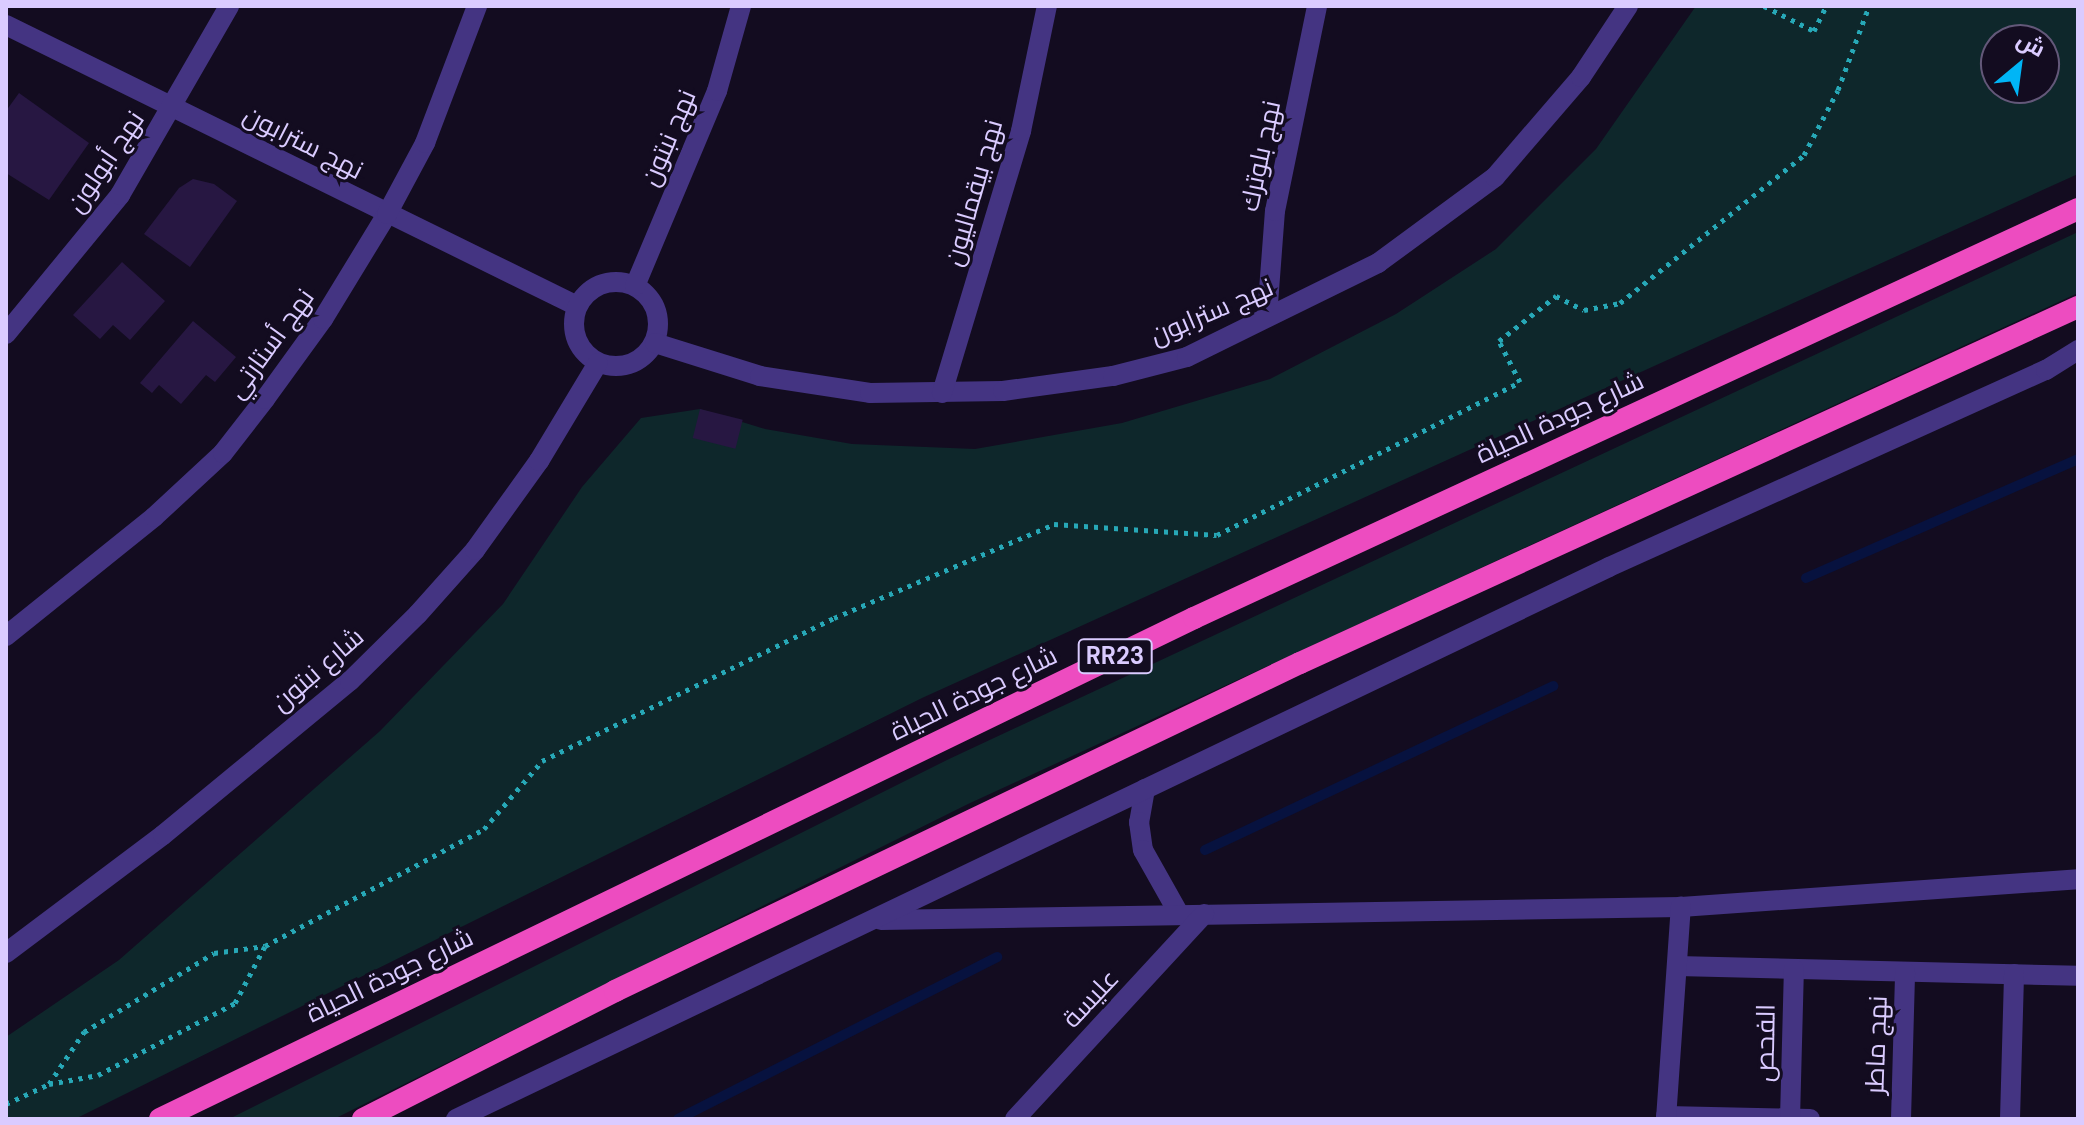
<!DOCTYPE html>
<html>
<head>
<meta charset="utf-8">
<style>
  body { margin:0 }
  #map { position:relative; width:2084px; height:1125px; overflow:hidden; background:#130c20; font-family:"DM Sans",Cairo,sans-serif }
  div>[style] { position:absolute }
  .green>* { inset:0; background:#0e272b }
  .stream>* { height:10px; margin:-5px; padding:0 5px; transform-origin:5px; border-radius:5px; background:#07123f }
  .building>* { inset:0; background:#271742; transform-origin:0 0 }
  .path>* { height:5px; margin-top:-2.5px; transform-origin:0; background:repeating-linear-gradient(90deg,#27a8b7 0 4px,transparent 0 10px) }
  .minor>* { height:20px; margin:-10px; padding:0 10px; transform-origin:10px; border-radius:10px; background:#443482 }
  .minor>.ring { margin:-10px; padding:0; box-sizing:content-box; background:none; border:20px solid #443482; border-radius:50% }
  .tertiary>* { height:20px; margin:-10px; padding:0 10px; transform-origin:10px; border-radius:10px; background:#443482 }
  .trunk>* { height:22px; margin:-11px; padding:0 11px; transform-origin:11px; border-radius:11px; background:#ed4cc0 }
  span { translate:-50% -50%; white-space:nowrap; text-align:center; line-height:1.15; -webkit-text-stroke:6px #130c20; paint-order:stroke }
  .shield-label span { padding:2px 6px; background:#130c20; border:2px solid; border-radius:6px; -webkit-text-stroke-width:0 }
  .shield-label { font-size:24px; color:#dacbff; font-weight:700 }
  .street-label { font-size:26px; color:#dacbff }
  .frame { position:absolute; inset:0; border:8px solid #dacbff; pointer-events:none }
  .north { position:absolute; left:1980px; top:24px; width:80px; height:80px; box-sizing:border-box; background:#130c20; border:2px solid #635879; border-radius:50%; rotate:29deg; font-size:22px; font-weight:700; line-height:32px; text-align:center; color:#dacbff }
  .north::after { content:''; display:block; margin:auto; width:28px; height:36px; background:#00b5f6; clip-path:polygon(50% 0,100% 100%,50% 72%,0 100%) }
</style>
</head>
<body>
<div id="map">
  <div class="green">
    <div style="clip-path:polygon(evenodd,1696px 6px,2078px 6px,2078px 174px,922px 698px,75px 1119px,6px 1119px,6px 1037px,119px 960px,380px 731px,503px 604px,582px 487px,641px 418px,700px 409px,765px 429px,852px 444px,975px 449px,1122px 423px,1270px 379px,1396px 314px,1496px 249px,1596px 149px,1696px 6px,1996px 40px,2044px 40px,2044px 88px,1996px 88px,1996px 40px)"></div>
    <div style="clip-path:polygon(2078px 232px,2078px 293px,968px 804px,334px 1119px,229px 1119px,949px 759px)"></div>
  </div>
  <div class="stream">
    <div style="left:1806px;top:578px;width:297px;rotate:-23.6deg"></div>
    <div style="left:1205px;top:850px;width:385px;rotate:-25.2deg"></div>
    <div style="left:678px;top:1119px;width:358px;rotate:-26.9deg"></div>
  </div>
  <div class="building">
    <div style="clip-path:polygon(19px 93px,89px 143px,49px 200px,6px 173px,6px 111px)"></div>
    <div style="clip-path:polygon(193px 179px,214px 184px,237px 201px,190px 267px,144px 234px,179px 188px)"></div>
    <div style="clip-path:polygon(122px 262px,165px 301px,130px 340px,113px 325px,100px 339px,73px 315px)"></div>
    <div style="clip-path:polygon(193px 321px,236px 357px,215px 382px,206px 375px,181px 404px,159px 385px,152px 393px,140px 383px)"></div>
    <div style="left:700px;top:409px;width:44px;height:30px;rotate:14deg"></div>
  </div>
  <div class="path">
    <div style="left:1764px;top:6px;width:56px;rotate:26.6deg"></div>
    <div style="left:1814px;top:31px;width:28px;rotate:-64deg"></div>
    <div style="left:49px;top:1084px;width:63px;rotate:-56.1deg"></div>
    <div style="left:84px;top:1032px;width:152px;rotate:-31.3deg"></div>
    <div style="left:214px;top:953px;width:51px;rotate:-7.8deg"></div>
    <div style="left:265px;top:946px;width:248px;rotate:-28.1deg"></div>
    <div style="left:484px;top:829px;width:89px;rotate:-49.5deg"></div>
    <div style="left:542px;top:761px;width:325px;rotate:-26.1deg"></div>
    <div style="left:834px;top:618px;width:239px;rotate:-23.1deg"></div>
    <div style="left:1054px;top:524px;width:163px;rotate:3.9deg"></div>
    <div style="left:1217px;top:535px;width:339px;rotate:-26.8deg"></div>
    <div style="left:1520px;top:382px;width:46px;rotate:-117.1deg"></div>
    <div style="left:1499px;top:341px;width:73px;rotate:-38.3deg"></div>
    <div style="left:1556px;top:296px;width:31px;rotate:27deg"></div>
    <div style="left:1584px;top:310px;width:37px;rotate:-11deg"></div>
    <div style="left:1620px;top:303px;width:236px;rotate:-38.8deg"></div>
    <div style="left:1804px;top:155px;width:73px;rotate:-62.4deg"></div>
    <div style="left:1838px;top:90px;width:90px;rotate:-69.7deg"></div>
    <div style="left:6px;top:1104px;width:47px;rotate:-24.9deg"></div>
    <div style="left:49px;top:1084px;width:50px;rotate:-10.4deg"></div>
    <div style="left:98px;top:1075px;width:155px;rotate:-27.7deg"></div>
    <div style="left:235px;top:1003px;width:64px;rotate:-62.2deg"></div>
  </div>
  <div class="minor">
    <div style="left:6px;top:25px;width:636px;rotate:26.2deg"></div>
    <div class="ring" style="left:574px;top:282px;width:64px;height:64px"></div>
    <div style="left:635px;top:286px;width:212px;rotate:-67.2deg"></div>
    <div style="left:717px;top:91px;width:88px;rotate:-74.2deg"></div>
    <div style="left:1267px;top:317px;width:106px;rotate:-85.7deg"></div>
    <div style="left:1275px;top:211px;width:209px;rotate:-78.4deg"></div>
    <div style="left:6px;top:334px;width:180px;rotate:-50.6deg"></div>
    <div style="left:120px;top:195px;width:218px;rotate:-60deg"></div>
    <div style="left:655px;top:343px;width:110px;rotate:17.4deg"></div>
    <div style="left:760px;top:376px;width:111px;rotate:8.8deg"></div>
    <div style="left:870px;top:393px;width:133px;rotate:-0.9deg"></div>
    <div style="left:1003px;top:391px;width:111px;rotate:-7.8deg"></div>
    <div style="left:1113px;top:376px;width:76px;rotate:-14.4deg"></div>
    <div style="left:1187px;top:357px;width:213px;rotate:-26.2deg"></div>
    <div style="left:1378px;top:263px;width:145px;rotate:-36.3deg"></div>
    <div style="left:1495px;top:177px;width:132px;rotate:-49.3deg"></div>
    <div style="left:1581px;top:77px;width:85px;rotate:-56.5deg"></div>
    <div style="left:942px;top:393px;width:274px;rotate:-73.2deg"></div>
    <div style="left:1021px;top:131px;width:128px;rotate:-78.3deg"></div>
    <div style="left:6px;top:636px;width:190px;rotate:-38.8deg"></div>
    <div style="left:154px;top:517px;width:94px;rotate:-42.8deg"></div>
    <div style="left:223px;top:453px;width:68px;rotate:-52.1deg"></div>
    <div style="left:265px;top:399px;width:99px;rotate:-54.1deg"></div>
    <div style="left:323px;top:319px;width:123px;rotate:-58.6deg"></div>
    <div style="left:387px;top:214px;width:81px;rotate:-61.8deg"></div>
    <div style="left:425px;top:143px;width:147px;rotate:-69.2deg"></div>
    <div style="left:1145px;top:789px;width:34px;rotate:100deg"></div>
    <div style="left:1139px;top:822px;width:28px;rotate:82deg"></div>
    <div style="left:1143px;top:850px;width:73px;rotate:60.6deg"></div>
    <div style="left:881px;top:920px;width:800px;rotate:-0.93deg"></div>
    <div style="left:1681px;top:907px;width:398px;rotate:-4deg"></div>
    <div style="left:6px;top:953px;width:196px;rotate:-36.9deg"></div>
    <div style="left:163px;top:835px;width:242px;rotate:-39.5deg"></div>
    <div style="left:350px;top:681px;width:95px;rotate:-44.6deg"></div>
    <div style="left:418px;top:614px;width:86px;rotate:-48.3deg"></div>
    <div style="left:475px;top:550px;width:110px;rotate:-54.3deg"></div>
    <div style="left:539px;top:461px;width:114px;rotate:-59deg"></div>
    <div style="left:1677px;top:966px;width:401px;rotate:1.4deg"></div>
    <div style="left:1666px;top:1116px;width:144px;rotate:1.2deg"></div>
    <div style="left:1015px;top:1119px;width:279px;rotate:-47.3deg"></div>
    <div style="left:1666px;top:1119px;width:213px;rotate:-86deg"></div>
    <div style="left:1790px;top:1119px;width:150px;rotate:-88.5deg"></div>
    <div style="left:1901px;top:1119px;width:147px;rotate:-88.4deg"></div>
    <div style="left:2010px;top:1119px;width:145px;rotate:-88.4deg"></div>
  </div>
  <div class="tertiary">
    <div style="left:456px;top:1119px;width:1278px;rotate:-25.58deg"></div>
    <div style="left:1609px;top:567px;width:479px;rotate:-24.3deg"></div>
    <div style="left:2046px;top:370px;width:38px;rotate:-32deg"></div>
  </div>
  <div class="trunk">
    <div style="left:160px;top:1119px;width:1149px;rotate:-25.85deg"></div>
    <div style="left:1194px;top:618px;width:974px;rotate:-24.83deg"></div>
    <div style="left:363px;top:1119px;width:283px;rotate:-26.9deg"></div>
    <div style="left:615px;top:991px;width:759px;rotate:-25.59deg"></div>
    <div style="left:1300px;top:663px;width:856px;rotate:-24.59deg"></div>
  </div>
  <div class="shield-label">
    <span style="left:1115px;top:656px">RR23</span>
  </div>
  <div class="street-label">
    <span style="left:669px;top:138px;rotate:-67deg">نهج نبتون</span>
    <span style="left:303px;top:143px;rotate:27deg">نهج سترابون</span>
    <span style="left:1261px;top:156px;rotate:-78deg">نهج بلوترك</span>
    <span style="left:106px;top:162px;rotate:-56deg">نهج أبولون</span>
    <span style="left:974px;top:193px;rotate:-74deg">نهج بيقماليون</span>
    <span style="left:1212px;top:312px;rotate:-23deg">نهج سترابون</span>
    <span style="left:271px;top:344px;rotate:-54deg">نهج أستارتي</span>
    <span style="left:1560px;top:418px;rotate:-25deg">شارع جودة الحياة</span>
    <span style="left:318px;top:670px;rotate:-41deg">شارع نبتون</span>
    <span style="left:974px;top:694px;rotate:-26deg">شارع جودة الحياة</span>
    <span style="left:390px;top:976px;rotate:-26deg">شارع جودة الحياة</span>
    <span style="left:1091px;top:999px;rotate:-47deg">عليسة</span>
    <span style="left:1766px;top:1043px;rotate:-89deg">الفحص</span>
    <span style="left:1877px;top:1045px;rotate:-88deg">نهج ماطر</span>
  </div>
  <div class="frame"></div>
  <div class="north">ش</div>
</div>
</body>
</html>
